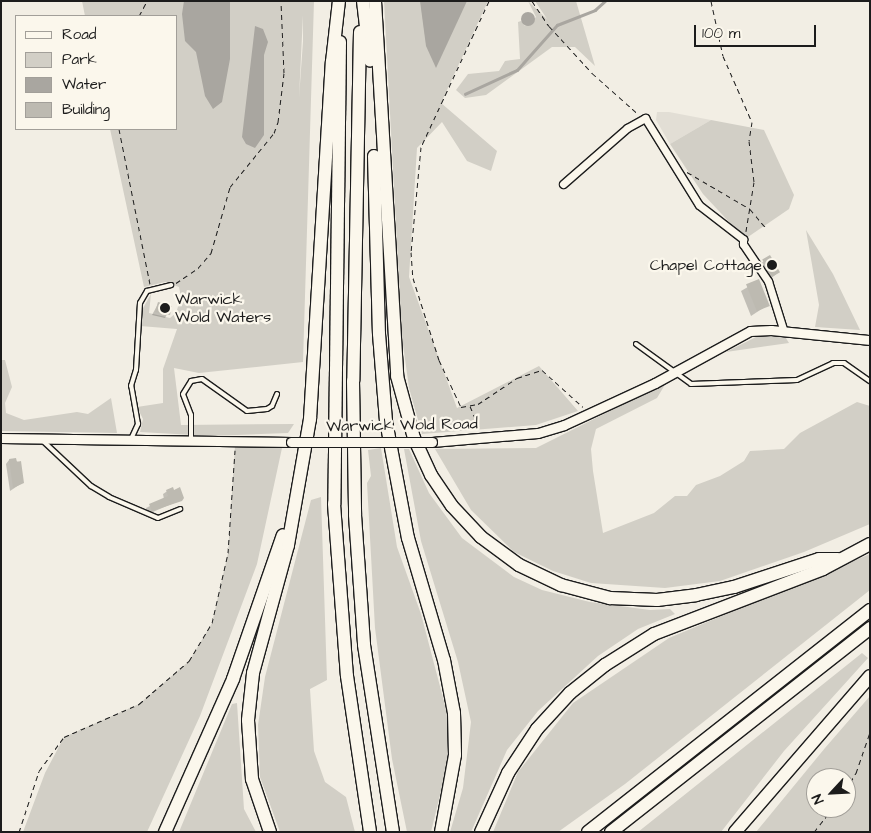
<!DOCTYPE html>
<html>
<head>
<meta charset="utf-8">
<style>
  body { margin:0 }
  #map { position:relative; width:871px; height:833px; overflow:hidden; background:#f2eee4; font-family:"Architects Daughter",sans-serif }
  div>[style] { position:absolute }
  .built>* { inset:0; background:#e2ded5 }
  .green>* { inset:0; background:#d2cfc6 }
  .water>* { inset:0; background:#a9a6a0 }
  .round { border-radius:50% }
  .shadow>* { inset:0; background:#0003 }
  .stream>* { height:2.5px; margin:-1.25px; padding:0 1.25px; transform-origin:1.25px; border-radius:1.25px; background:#a9a6a0 }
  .building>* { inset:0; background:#bdbab1; transform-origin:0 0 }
  .path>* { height:1px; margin-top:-0.5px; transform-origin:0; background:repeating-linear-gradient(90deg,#1c1c1c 0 5px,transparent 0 9px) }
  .roads { filter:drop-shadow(1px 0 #1c1c1c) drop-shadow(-1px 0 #1c1c1c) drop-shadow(0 1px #1c1c1c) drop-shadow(0 -1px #1c1c1c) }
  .service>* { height:4px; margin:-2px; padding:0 2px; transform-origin:2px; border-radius:2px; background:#fbf7ec }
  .minor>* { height:7px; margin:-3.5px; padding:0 3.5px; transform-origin:3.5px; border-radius:3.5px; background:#fbf7ec }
  .tertiary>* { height:9px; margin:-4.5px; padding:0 4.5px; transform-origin:4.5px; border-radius:4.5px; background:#fbf7ec }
  .motorway>* { height:12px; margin:-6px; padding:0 6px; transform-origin:6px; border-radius:6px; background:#fbf7ec }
  .bridges { filter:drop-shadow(1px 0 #1c1c1c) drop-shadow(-1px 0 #1c1c1c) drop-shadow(0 1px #1c1c1c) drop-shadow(0 -1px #1c1c1c) }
  .tertiary-bridge>* { height:9px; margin:-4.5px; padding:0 4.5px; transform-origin:4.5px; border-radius:4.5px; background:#fbf7ec }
  .dots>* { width:14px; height:14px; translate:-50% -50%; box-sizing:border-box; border:2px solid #fbf7ec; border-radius:50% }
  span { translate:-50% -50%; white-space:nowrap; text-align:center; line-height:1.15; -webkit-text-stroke:4.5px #fbf7ec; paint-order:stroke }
  .poi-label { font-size:16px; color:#1c1c1c }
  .right { translate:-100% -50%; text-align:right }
  .left { translate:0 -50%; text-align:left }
  .street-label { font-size:16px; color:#1c1c1c }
  .frame { position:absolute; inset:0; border:2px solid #1c1c1c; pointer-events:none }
  .legend { position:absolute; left:15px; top:15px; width:162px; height:115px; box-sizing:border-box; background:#fbf7ec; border:1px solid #a29f99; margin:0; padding:6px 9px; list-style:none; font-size:15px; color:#1c1c1c }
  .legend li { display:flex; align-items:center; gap:10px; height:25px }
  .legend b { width:25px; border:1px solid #a29f99 }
  .north { position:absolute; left:806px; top:768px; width:50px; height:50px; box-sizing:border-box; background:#fbf7ec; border:1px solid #a29f99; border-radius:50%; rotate:245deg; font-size:14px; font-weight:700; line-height:20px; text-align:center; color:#1c1c1c }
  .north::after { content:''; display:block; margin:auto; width:18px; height:22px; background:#1c1c1c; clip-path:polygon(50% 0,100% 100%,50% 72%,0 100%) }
  .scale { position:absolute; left:694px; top:25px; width:122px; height:22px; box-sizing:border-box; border:2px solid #1c1c1c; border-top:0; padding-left:6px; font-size:15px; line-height:18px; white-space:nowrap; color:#1c1c1c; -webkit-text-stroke:4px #fbf7ec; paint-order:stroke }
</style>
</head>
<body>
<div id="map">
  <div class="built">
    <div style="clip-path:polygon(657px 112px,669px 112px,711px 120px,670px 144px,656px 120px)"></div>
  </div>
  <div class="green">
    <div style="clip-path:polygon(evenodd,82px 1px,314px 1px,303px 362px,199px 373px,174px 368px,181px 425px,294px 424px,288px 433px,211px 436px,140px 432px,143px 419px,137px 407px,163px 403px,163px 369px,177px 329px,140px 326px,142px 310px,151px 294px,149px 313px,170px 318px,176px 313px,181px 297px,179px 287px,165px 282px,144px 287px,110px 129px,176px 129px,176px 16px,85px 16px,82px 1px,303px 15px,303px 41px,299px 98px,303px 15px)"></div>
    <div style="clip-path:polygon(384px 1px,488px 1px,441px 103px,497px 151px,491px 171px,467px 161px,442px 122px,417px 148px,409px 277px,457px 408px,539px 366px,578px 411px,536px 425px,422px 434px,409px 388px,402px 337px)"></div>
    <div style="clip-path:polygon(528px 1px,547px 19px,535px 1px,576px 1px,595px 66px,575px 47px,552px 47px,486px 95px,465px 98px,456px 90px,468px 74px,499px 71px,505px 61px,520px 59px,518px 22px,521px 21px,525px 26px,536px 17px)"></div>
    <div style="clip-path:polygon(711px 120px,764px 130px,794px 195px,789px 209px,745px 239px,703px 194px,670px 144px)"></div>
    <div style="clip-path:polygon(806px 230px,833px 274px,860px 330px,815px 327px,819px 305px)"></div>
    <div style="clip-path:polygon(784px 335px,789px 343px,726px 352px,758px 336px)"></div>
    <div style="clip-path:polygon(1px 360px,5px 360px,12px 387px,5px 403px,6px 413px,24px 420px,77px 412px,88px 414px,111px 398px,117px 433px,1px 431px)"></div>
    <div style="clip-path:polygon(666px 383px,657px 398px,596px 429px,591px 449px,593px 471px,603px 533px,654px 513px,675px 496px,687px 496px,696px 485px,720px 476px,744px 461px,750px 451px,784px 449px,800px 433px,857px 402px,870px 406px,870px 524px,804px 552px,720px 581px,665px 588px,591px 583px,553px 571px,514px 552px,471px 510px,435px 449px,536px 448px)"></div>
    <div style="clip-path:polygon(235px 446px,282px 448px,257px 564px,200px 716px,147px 832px,23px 832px,45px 773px,64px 737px,139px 704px,189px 661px,212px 623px,228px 553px)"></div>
    <div style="clip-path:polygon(381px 448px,397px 547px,421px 614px,447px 713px,450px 754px,431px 832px,407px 832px,392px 759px,375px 628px,367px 483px,371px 476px,368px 450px)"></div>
    <div style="clip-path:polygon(404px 449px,409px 449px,429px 493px,462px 538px,514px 577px,542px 590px,590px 602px,650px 610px,670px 609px,675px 614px,638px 629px,598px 656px,538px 711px,507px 750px,471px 832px,450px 832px,463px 788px,471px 722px,458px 662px,421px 541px)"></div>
    <div style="clip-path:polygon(321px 497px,327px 680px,310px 689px,314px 751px,325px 782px,346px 797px,355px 832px,280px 832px,260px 777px,258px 725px,265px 677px,311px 500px)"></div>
    <div style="clip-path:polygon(870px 554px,870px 590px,625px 784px,558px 832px,493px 832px,518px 772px,573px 703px,669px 638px)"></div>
    <div style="clip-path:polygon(862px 653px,868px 658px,784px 751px,721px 832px,638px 832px)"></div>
    <div style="clip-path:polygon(evenodd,870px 696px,870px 832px,756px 832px,825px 748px,870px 696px,816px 778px,846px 778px,846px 808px,816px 808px,816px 778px)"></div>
    <div style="clip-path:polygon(237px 703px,244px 809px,256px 832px,179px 832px,232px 704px)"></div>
  </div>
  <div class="water">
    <div style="clip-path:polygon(184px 1px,230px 1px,230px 59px,222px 102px,213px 109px,205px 96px,196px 52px,185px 41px,182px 14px)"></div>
    <div style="clip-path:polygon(420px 1px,467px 1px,436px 68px,426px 46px)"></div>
    <div class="round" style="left:521px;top:12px;width:14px;height:14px"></div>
    <div style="clip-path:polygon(255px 26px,263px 29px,268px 42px,264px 55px,264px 135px,255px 148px,246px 144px,242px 137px)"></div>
  </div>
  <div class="shadow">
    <div style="clip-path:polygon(764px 261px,779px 272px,770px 279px,760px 264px)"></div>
    <div style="clip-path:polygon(758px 281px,768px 305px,751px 316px,741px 291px)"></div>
    <div style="clip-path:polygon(158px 304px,171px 307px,165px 318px,152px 315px)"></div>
    <div style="clip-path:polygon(9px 460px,20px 462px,22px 483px,10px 491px,6px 464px)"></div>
    <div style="clip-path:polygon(172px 488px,181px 500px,148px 514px,146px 508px,164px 499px,163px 494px)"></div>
  </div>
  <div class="stream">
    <div style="left:465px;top:94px;width:57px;rotate:-24.8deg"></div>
    <div style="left:517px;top:70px;width:60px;rotate:-48.4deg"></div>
    <div style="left:557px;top:25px;width:41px;rotate:-21.5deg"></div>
    <div style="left:595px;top:10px;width:13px;rotate:-42deg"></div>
  </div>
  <div class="building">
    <div style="left:770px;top:255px;width:20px;height:9px;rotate:60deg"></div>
    <div style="left:759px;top:279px;width:29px;height:14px;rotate:68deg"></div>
    <div style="clip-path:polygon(158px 302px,172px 306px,170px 315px,155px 312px)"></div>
    <div style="clip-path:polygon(16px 458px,17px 462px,21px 461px,24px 483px,13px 488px,9px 459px)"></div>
    <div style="clip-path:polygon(173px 487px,174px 490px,180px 487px,184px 498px,182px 501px,152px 511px,149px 504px,168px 496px,166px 490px)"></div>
  </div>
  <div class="path">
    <div style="left:489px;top:1px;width:161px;rotate:115deg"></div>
    <div style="left:421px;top:147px;width:105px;rotate:95.4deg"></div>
    <div style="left:411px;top:252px;width:26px;rotate:86deg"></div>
    <div style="left:413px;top:278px;width:86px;rotate:72.4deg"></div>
    <div style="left:439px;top:360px;width:52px;rotate:64.9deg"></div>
    <div style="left:461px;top:407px;width:17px;rotate:-10deg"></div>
    <div style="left:478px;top:404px;width:47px;rotate:-33.7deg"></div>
    <div style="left:517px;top:378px;width:26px;rotate:-18deg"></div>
    <div style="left:542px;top:370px;width:55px;rotate:42.1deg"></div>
    <div style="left:532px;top:1px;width:30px;rotate:56deg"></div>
    <div style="left:549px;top:26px;width:64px;rotate:47.5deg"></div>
    <div style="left:592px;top:73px;width:60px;rotate:41.6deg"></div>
    <div style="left:711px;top:1px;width:56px;rotate:77.7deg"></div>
    <div style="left:723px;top:56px;width:72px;rotate:66.3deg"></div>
    <div style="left:752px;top:122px;width:19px;rotate:99deg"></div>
    <div style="left:749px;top:141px;width:41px;rotate:83deg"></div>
    <div style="left:754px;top:182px;width:50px;rotate:99.3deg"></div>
    <div style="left:139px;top:16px;width:17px;rotate:-62deg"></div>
    <div style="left:119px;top:129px;width:158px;rotate:78.7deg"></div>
    <div style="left:687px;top:172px;width:73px;rotate:30.4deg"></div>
    <div style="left:750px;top:209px;width:26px;rotate:50deg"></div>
    <div style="left:176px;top:283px;width:27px;rotate:-34deg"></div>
    <div style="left:198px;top:268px;width:20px;rotate:-49deg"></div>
    <div style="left:211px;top:253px;width:69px;rotate:-73.9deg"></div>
    <div style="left:230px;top:187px;width:70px;rotate:-50.8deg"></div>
    <div style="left:274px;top:133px;width:12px;rotate:-70deg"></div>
    <div style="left:278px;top:122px;width:49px;rotate:-83deg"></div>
    <div style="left:284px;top:73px;width:72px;rotate:-92.4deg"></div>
    <div style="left:470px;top:406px;width:26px;rotate:67deg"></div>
    <div style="left:846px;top:790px;width:20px;rotate:-60deg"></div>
    <div style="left:856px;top:773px;width:43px;rotate:-71.1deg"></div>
    <div style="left:19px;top:832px;width:64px;rotate:-71.8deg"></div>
    <div style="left:39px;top:771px;width:42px;rotate:-53.7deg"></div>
    <div style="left:64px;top:737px;width:82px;rotate:-23.7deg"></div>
    <div style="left:139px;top:704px;width:66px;rotate:-40.7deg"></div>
    <div style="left:189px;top:661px;width:44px;rotate:-58.8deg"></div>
    <div style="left:212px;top:623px;width:72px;rotate:-77.1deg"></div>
    <div style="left:228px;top:553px;width:103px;rotate:-86.1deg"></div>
    <div style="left:814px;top:832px;width:31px;rotate:-52deg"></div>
  </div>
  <div class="roads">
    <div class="service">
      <div style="left:636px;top:344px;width:68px;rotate:36deg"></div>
      <div style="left:691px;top:384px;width:106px;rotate:-2.2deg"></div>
      <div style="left:797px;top:380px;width:40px;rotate:-25deg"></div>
      <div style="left:833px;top:363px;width:11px"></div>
      <div style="left:844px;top:363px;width:32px;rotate:35deg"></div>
      <div style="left:131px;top:439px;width:17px;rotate:-65deg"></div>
      <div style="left:138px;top:424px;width:39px;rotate:-100deg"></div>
      <div style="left:131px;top:386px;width:17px;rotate:-73deg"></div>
      <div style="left:136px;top:370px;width:67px;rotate:-86.6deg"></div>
      <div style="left:140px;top:303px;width:14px;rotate:-60deg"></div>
      <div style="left:147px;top:291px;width:25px;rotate:-14deg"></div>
      <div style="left:191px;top:440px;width:25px;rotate:-90deg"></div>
      <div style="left:191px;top:415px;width:22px;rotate:-111deg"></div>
      <div style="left:183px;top:394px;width:15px;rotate:-58deg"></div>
      <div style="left:191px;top:381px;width:11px;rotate:-10deg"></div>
      <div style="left:202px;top:379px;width:55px;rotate:35.4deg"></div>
      <div style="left:247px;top:411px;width:20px;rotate:-6deg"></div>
      <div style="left:267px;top:409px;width:6px;rotate:-31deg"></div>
      <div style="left:272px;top:406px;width:13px;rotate:-67deg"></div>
      <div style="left:43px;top:441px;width:66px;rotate:43.2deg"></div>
      <div style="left:91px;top:486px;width:21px;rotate:31deg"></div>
      <div style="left:109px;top:497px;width:53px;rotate:23.2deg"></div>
      <div style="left:158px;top:518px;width:24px;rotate:-22deg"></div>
    </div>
    <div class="minor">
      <div style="left:563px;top:184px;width:85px;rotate:-41.2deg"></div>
      <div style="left:627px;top:128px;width:21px;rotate:-29deg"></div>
      <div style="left:645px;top:118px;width:102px;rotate:58.2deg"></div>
      <div style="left:699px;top:205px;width:56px;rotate:37.7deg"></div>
      <div style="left:743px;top:239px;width:5px;rotate:90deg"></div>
      <div style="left:743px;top:244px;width:45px;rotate:56deg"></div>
      <div style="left:768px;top:281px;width:53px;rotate:72.6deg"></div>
    </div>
    <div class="tertiary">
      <div style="left:1px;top:438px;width:290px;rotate:0.8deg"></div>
      <div style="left:432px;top:442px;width:106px;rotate:-4.9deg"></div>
      <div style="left:538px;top:433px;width:27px;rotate:-17deg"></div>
      <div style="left:564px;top:425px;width:100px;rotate:-24.8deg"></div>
      <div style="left:655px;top:383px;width:108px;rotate:-28.7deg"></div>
      <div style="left:750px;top:331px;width:21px;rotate:-3deg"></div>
      <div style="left:771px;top:330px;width:100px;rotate:5.8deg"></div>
    </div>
    <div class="motorway">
      <div style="left:363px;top:1px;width:60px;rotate:83.3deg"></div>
      <div style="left:375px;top:1px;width:376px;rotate:86.6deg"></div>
      <div style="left:397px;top:376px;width:64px;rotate:74.7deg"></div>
      <div style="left:414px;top:438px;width:41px;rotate:65.3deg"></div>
      <div style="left:431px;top:475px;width:37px;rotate:56deg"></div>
      <div style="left:452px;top:506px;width:42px;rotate:46.9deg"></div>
      <div style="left:481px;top:537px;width:47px;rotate:36.4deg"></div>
      <div style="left:519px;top:565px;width:47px;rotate:25.5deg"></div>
      <div style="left:561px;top:585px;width:51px;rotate:14.9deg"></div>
      <div style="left:610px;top:598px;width:47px;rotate:2.4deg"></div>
      <div style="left:657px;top:600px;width:39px;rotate:-7deg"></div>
      <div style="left:696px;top:595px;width:39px;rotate:-12deg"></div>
      <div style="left:734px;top:587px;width:89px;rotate:-18.2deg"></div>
      <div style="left:819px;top:559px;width:19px"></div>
      <div style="left:360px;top:32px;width:349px;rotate:91.1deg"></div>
      <div style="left:353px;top:381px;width:134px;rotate:89.1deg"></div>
      <div style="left:355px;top:515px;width:130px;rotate:86deg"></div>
      <div style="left:364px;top:645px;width:189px;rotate:81.2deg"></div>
      <div style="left:340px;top:42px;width:462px;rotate:90.7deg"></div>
      <div style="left:334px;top:504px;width:172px;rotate:85.7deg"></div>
      <div style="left:347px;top:676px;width:158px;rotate:81.6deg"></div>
      <div style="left:374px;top:156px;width:178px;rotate:88.4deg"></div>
      <div style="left:379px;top:334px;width:87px;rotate:85.4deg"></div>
      <div style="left:386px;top:421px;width:119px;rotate:79.4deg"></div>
      <div style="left:408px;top:538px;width:127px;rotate:73.6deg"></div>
      <div style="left:444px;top:660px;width:54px;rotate:79.3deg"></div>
      <div style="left:454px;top:713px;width:42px;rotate:88.6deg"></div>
      <div style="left:455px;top:755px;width:78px;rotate:100.3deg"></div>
      <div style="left:165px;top:832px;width:167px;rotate:-66deg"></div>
      <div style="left:233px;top:679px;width:152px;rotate:-70.9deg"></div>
      <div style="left:270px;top:832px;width:56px;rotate:-108.8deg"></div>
      <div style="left:252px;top:779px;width:59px;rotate:-93.9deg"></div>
      <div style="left:248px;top:720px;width:47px;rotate:-83.9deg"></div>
      <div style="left:253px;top:673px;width:133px;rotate:-74.7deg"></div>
      <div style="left:288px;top:545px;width:128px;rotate:-80.1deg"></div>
      <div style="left:310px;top:419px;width:358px;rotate:-86.5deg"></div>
      <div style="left:332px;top:62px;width:61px;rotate:-83.5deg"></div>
      <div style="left:481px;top:832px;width:65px;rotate:-65.4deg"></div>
      <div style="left:508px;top:773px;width:53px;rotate:-56.6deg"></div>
      <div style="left:537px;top:729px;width:49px;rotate:-47.5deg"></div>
      <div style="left:570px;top:693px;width:45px;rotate:-38.7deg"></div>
      <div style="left:605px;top:665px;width:58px;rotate:-32.3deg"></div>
      <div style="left:654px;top:634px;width:181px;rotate:-21deg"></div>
      <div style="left:823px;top:569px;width:53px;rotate:-28deg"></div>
      <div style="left:588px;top:832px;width:359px;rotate:-38.2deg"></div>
      <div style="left:611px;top:832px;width:330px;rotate:-38.2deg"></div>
      <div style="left:735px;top:832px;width:206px;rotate:-49.1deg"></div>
    </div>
  </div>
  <div class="bridges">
    <div class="tertiary-bridge">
      <div style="left:291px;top:442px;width:141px"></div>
    </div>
  </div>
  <div class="dots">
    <div style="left:772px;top:265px;background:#1c1c1c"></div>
    <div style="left:165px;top:308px;background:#1c1c1c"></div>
  </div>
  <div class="poi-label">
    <span class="right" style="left:762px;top:265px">Chapel Cottage</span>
    <span class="left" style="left:175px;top:308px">Warwick<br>Wold Waters</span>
  </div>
  <div class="street-label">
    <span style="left:402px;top:425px;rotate:-1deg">Warwick Wold Road</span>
  </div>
  <div class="frame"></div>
  <ul class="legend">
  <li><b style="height:6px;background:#fbf7ec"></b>Road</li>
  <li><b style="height:14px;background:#d2cfc6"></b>Park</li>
  <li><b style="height:14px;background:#a9a6a0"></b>Water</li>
  <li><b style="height:14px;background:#bdbab1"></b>Building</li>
  </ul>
  <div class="north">N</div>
  <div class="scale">100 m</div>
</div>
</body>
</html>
